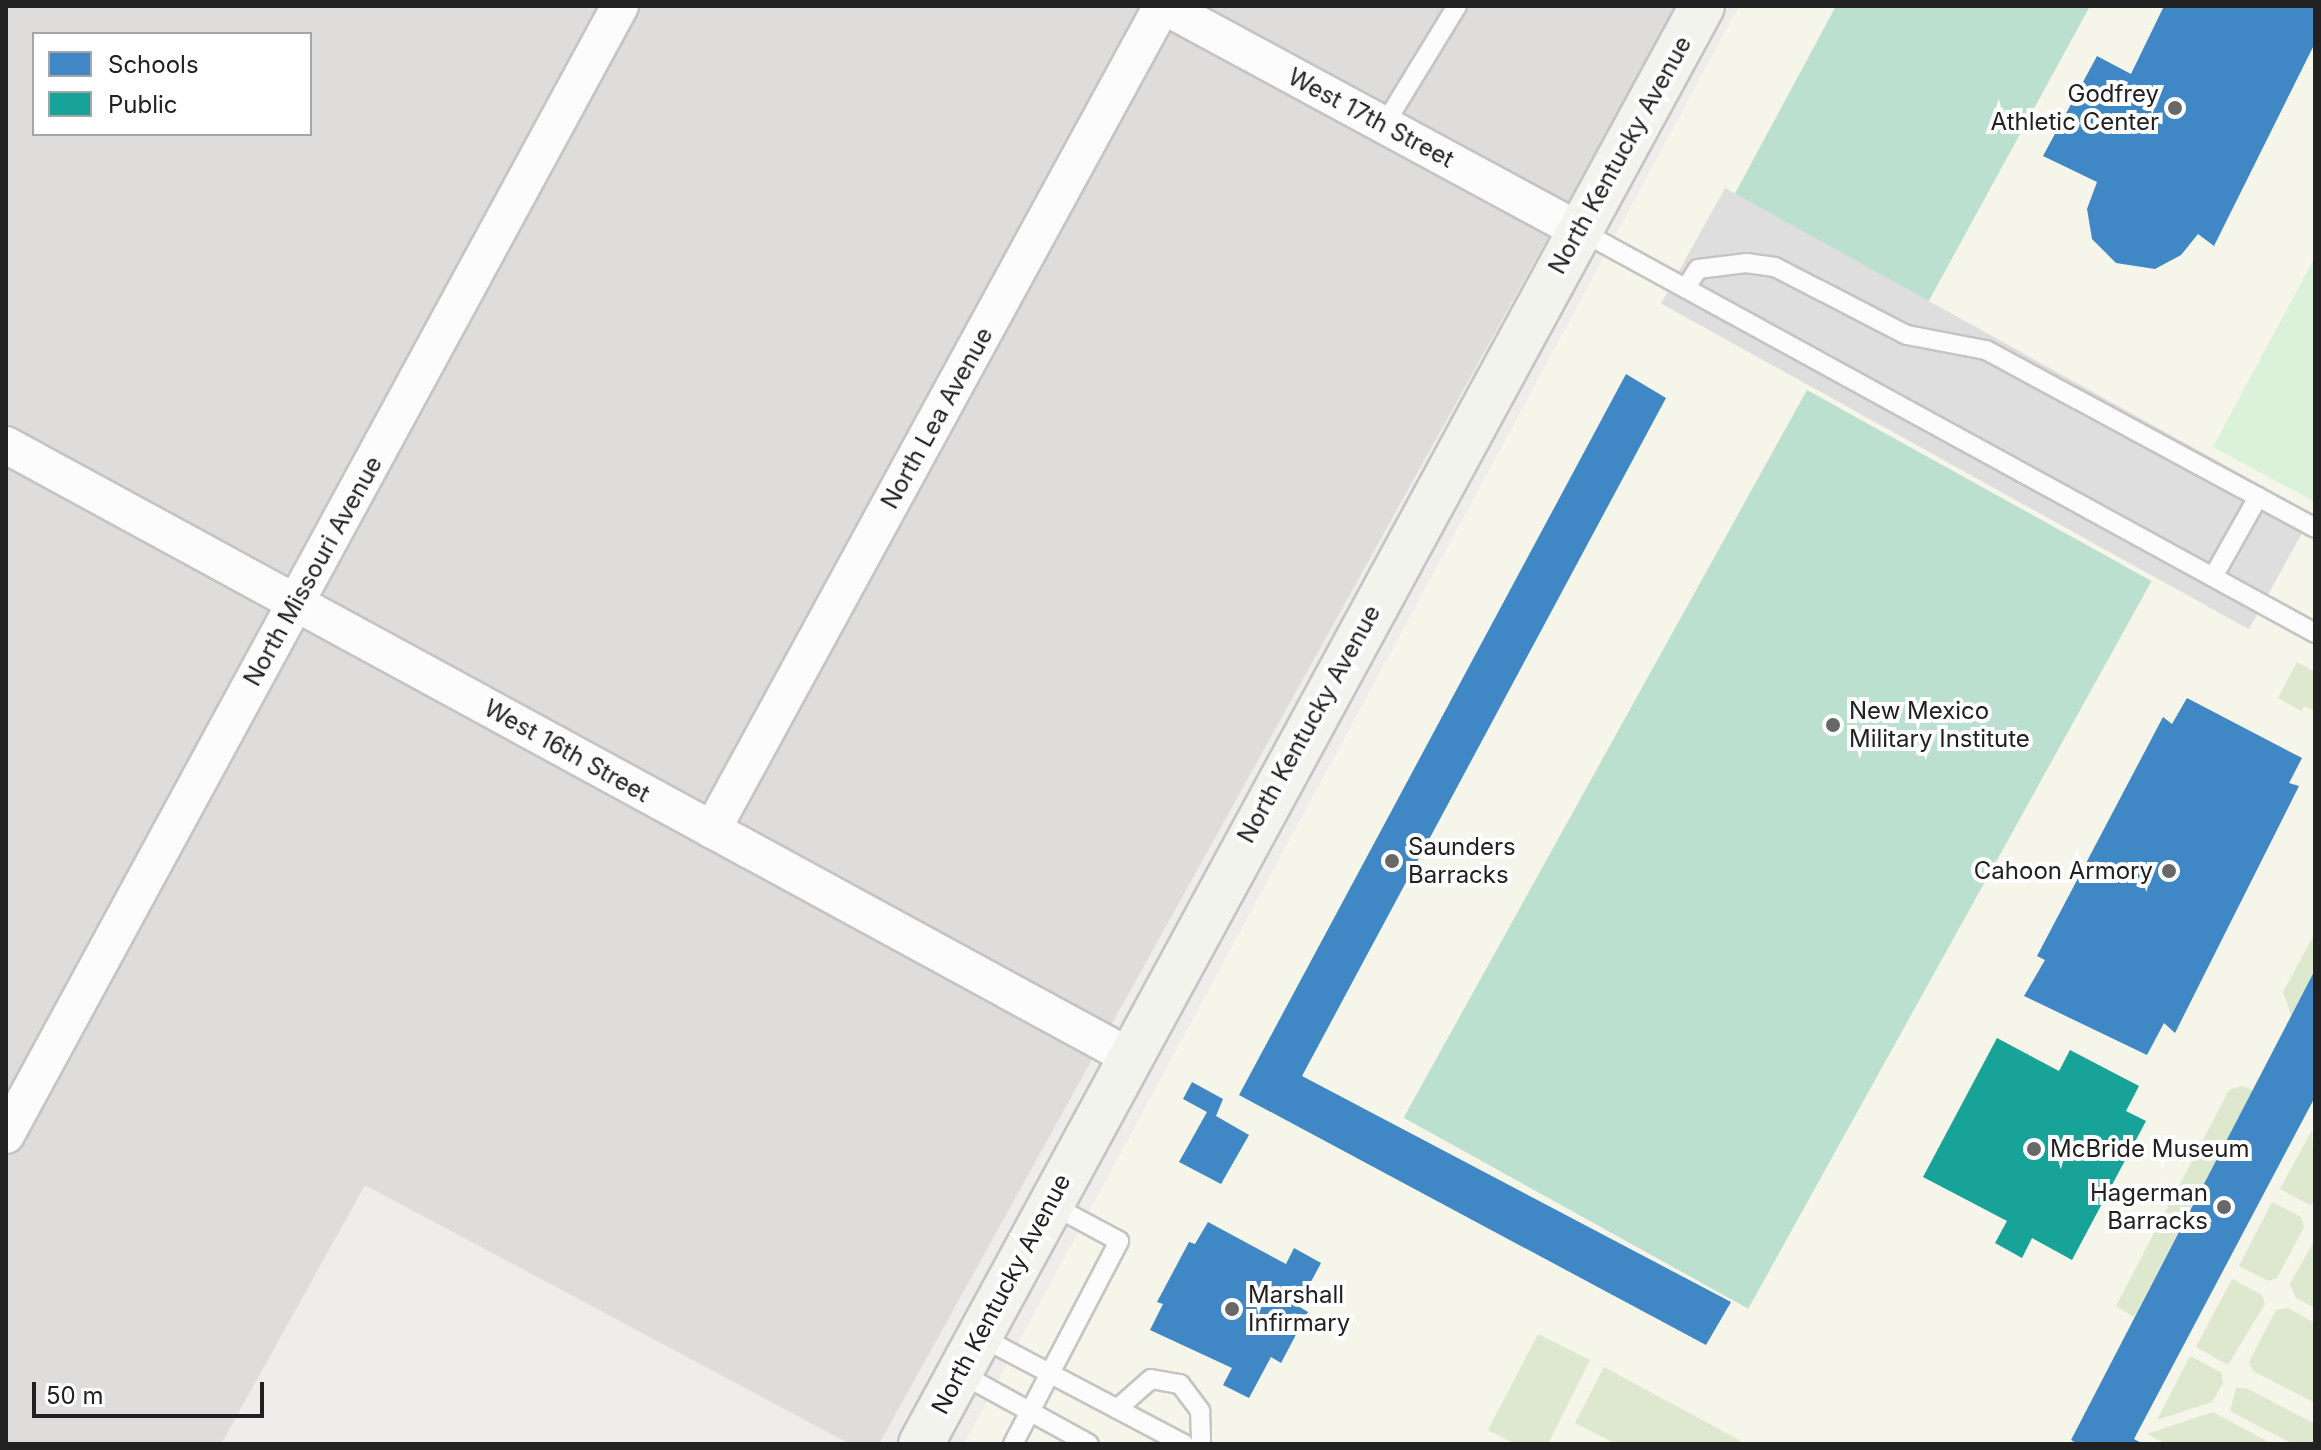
<!DOCTYPE html>
<html>
<head>
<meta charset="utf-8">
<style>
  body { margin:0 }
  #map { position:relative; width:2321px; height:1450px; overflow:hidden; background:#efedeb; font-family:Inter,sans-serif }
  div>[style] { position:absolute }
  .residential>* { inset:0; background:#dedddc }
  .education>* { inset:0; background:#f6f5e9 }
  .grass>* { inset:0; background:#dde8ce }
  .park>* { inset:0; background:#dcf1da }
  .pitch>* { inset:0; background:#bbe0cf; transform-origin:0 0 }
  .parking>* { inset:0; background:#dfdede; transform-origin:0 0 }
  .schools>* { inset:0; background:#3f88c5 }
  .public>* { inset:0; background:#17a398 }
  .roads { filter:drop-shadow(2px 0 #c5c4c3) drop-shadow(-2px 0 #c5c4c3) drop-shadow(0 2px #c5c4c3) drop-shadow(0 -2px #c5c4c3) }
  .lane>* { height:18px; margin:-9px; padding:0 9px; transform-origin:9px; border-radius:9px; background:#fdfcfc }
  .street>* { height:36px; margin:-18px; padding:0 18px; transform-origin:18px; border-radius:18px; background:#fdfcfc }
  .secondary>* { height:44px; margin:-22px; padding:0 22px; transform-origin:22px; border-radius:22px; background:#f3f3ed }
  .dots>* { width:22px; height:22px; translate:-50% -50%; box-sizing:border-box; border:4px solid #fff; border-radius:50% }
  span { translate:-50% -50%; white-space:nowrap; text-align:center; line-height:1.15; -webkit-text-stroke:8px #fff; paint-order:stroke }
  .poi-label { font-size:24px; color:#212121 }
  .right { translate:-100% -50%; text-align:right }
  .left { translate:0 -50%; text-align:left }
  .street-label { font-size:24px; color:#212121 }
  .frame { position:absolute; inset:0; border:8px solid #212121; pointer-events:none }
  .legend { position:absolute; left:32px; top:32px; width:280px; height:104px; box-sizing:border-box; background:#fff; border:2px solid #a6a6a6; margin:0; padding:10px 14px; list-style:none; font-size:24px; color:#212121 }
  .legend li { display:flex; align-items:center; gap:16px; height:40px }
  .legend b { width:40px; border:2px solid #a6a6a6 }
  .scale { position:absolute; left:32px; top:1382px; width:232px; height:36px; box-sizing:border-box; border:4px solid #212121; border-top:0; padding-left:10px; font-size:24px; line-height:28px; white-space:nowrap; color:#212121; -webkit-text-stroke:6px #fff; paint-order:stroke }
</style>
</head>
<body>
<div id="map">
  <div class="residential">
    <div style="clip-path:polygon(evenodd,6px 6px,1676px 6px,879px 1444px,850px 1444px,365px 1185px,221px 1444px,6px 1444px,6px 6px,34px 34px,310px 34px,310px 134px,34px 134px,34px 34px)"></div>
  </div>
  <div class="education">
    <div style="clip-path:polygon(1739px 6px,2315px 6px,2315px 1444px,964px 1444px)"></div>
  </div>
  <div class="grass">
    <div style="clip-path:polygon(2297px 662px,2315px 672px,2315px 711px,2304px 706px,2301px 711px,2278px 698px)"></div>
    <div style="clip-path:polygon(2315px 933px,2315px 1023px,2294px 1023px,2283px 992px)"></div>
    <div style="clip-path:polygon(2241px 1086px,2253px 1090px,2134px 1317px,2116px 1306px,2229px 1090px)"></div>
    <div style="clip-path:polygon(2312px 1130px,2315px 1202px,2310px 1205px,2280px 1189px)"></div>
    <div style="clip-path:polygon(2272px 1202px,2301px 1217px,2304px 1227px,2277px 1278px,2269px 1281px,2239px 1266px)"></div>
    <div style="clip-path:polygon(2315px 1239px,2315px 1308px,2296px 1298px,2290px 1284px)"></div>
    <div style="clip-path:polygon(2232px 1279px,2262px 1295px,2265px 1304px,2228px 1365px,2196px 1347px)"></div>
    <div style="clip-path:polygon(2288px 1308px,2315px 1323px,2315px 1403px,2253px 1371px,2249px 1362px,2276px 1310px)"></div>
    <div style="clip-path:polygon(1538px 1334px,1590px 1360px,1548px 1444px,1515px 1444px,1488px 1430px)"></div>
    <div style="clip-path:polygon(2190px 1356px,2222px 1373px,2223px 1383px,2212px 1402px,2157px 1420px)"></div>
    <div style="clip-path:polygon(1604px 1367px,1741px 1441px,1739px 1444px,1616px 1444px,1575px 1423px)"></div>
    <div style="clip-path:polygon(2236px 1388px,2246px 1388px,2315px 1424px,2315px 1444px,2293px 1444px,2230px 1411px)"></div>
    <div style="clip-path:polygon(2213px 1412px,2272px 1444px,2166px 1444px,2147px 1434px)"></div>
  </div>
  <div class="park">
    <div style="clip-path:polygon(2315px 257px,2315px 502px,2213px 447px)"></div>
  </div>
  <div class="pitch">
    <div style="clip-path:polygon(1836px 6px,2090px 6px,1926px 306px,1732px 199px)"></div>
    <div style="left:1807px;top:390px;width:394px;height:832px;rotate:29deg"></div>
  </div>
  <div class="parking">
    <div style="left:1725px;top:188px;width:672px;height:132px;rotate:29deg"></div>
  </div>
  <div class="schools">
    <div style="clip-path:polygon(2164px 6px,2315px 6px,2315px 43px,2214px 246px,2198px 234px,2181px 255px,2155px 269px,2116px 263px,2092px 239px,2087px 209px,2097px 182px,2043px 156px,2097px 56px,2131px 74px)"></div>
    <div style="clip-path:polygon(1626px 374px,1666px 398px,1302px 1076px,1731px 1302px,1706px 1345px,1239px 1095px)"></div>
    <div style="clip-path:polygon(2187px 698px,2302px 758px,2289px 783px,2299px 786px,2175px 1033px,2164px 1023px,2147px 1055px,2024px 996px,2045px 960px,2037px 956px,2163px 717px,2172px 724px)"></div>
    <div style="clip-path:polygon(2315px 970px,2315px 1097px,2134px 1439px,2143px 1444px,2078px 1444px,2071px 1440px)"></div>
    <div style="clip-path:polygon(1192px 1082px,1223px 1099px,1216px 1116px,1249px 1135px,1221px 1184px,1179px 1162px,1207px 1112px,1183px 1099px)"></div>
    <div style="clip-path:polygon(1208px 1222px,1286px 1264px,1294px 1248px,1321px 1263px,1298px 1306px,1308px 1312px,1281px 1363px,1271px 1357px,1249px 1398px,1223px 1385px,1232px 1368px,1150px 1330px,1163px 1304px,1157px 1302px,1189px 1242px,1195px 1244px)"></div>
  </div>
  <div class="public">
    <div style="clip-path:polygon(1997px 1038px,2059px 1071px,2070px 1050px,2139px 1086px,2126px 1111px,2146px 1121px,2072px 1260px,2032px 1238px,2022px 1258px,1995px 1243px,2007px 1221px,1923px 1177px)"></div>
  </div>
  <div class="roads">
    <div class="lane">
      <div style="left:1384px;top:125px;width:140px;rotate:-58.5deg"></div>
      <div style="left:1579px;top:230px;width:839px;rotate:28.7deg"></div>
      <div style="left:1686px;top:288px;width:22px;rotate:-58deg"></div>
      <div style="left:1698px;top:269px;width:48px;rotate:-7.1deg"></div>
      <div style="left:1746px;top:263px;width:29px;rotate:8deg"></div>
      <div style="left:1775px;top:267px;width:148px;rotate:27.3deg"></div>
      <div style="left:1907px;top:335px;width:80px;rotate:10.8deg"></div>
      <div style="left:1986px;top:350px;width:374px;rotate:28.4deg"></div>
      <div style="left:2213px;top:577px;width:92px;rotate:-60.6deg"></div>
      <div style="left:979px;top:1336px;width:232px;rotate:27.8deg"></div>
      <div style="left:960px;top:1373px;width:147px;rotate:28.8deg"></div>
      <div style="left:1117px;top:1409px;width:45px;rotate:-41.4deg"></div>
      <div style="left:1151px;top:1379px;width:29px;rotate:10deg"></div>
      <div style="left:1180px;top:1384px;width:34px;rotate:53deg"></div>
      <div style="left:1200px;top:1411px;width:33px;rotate:88deg"></div>
      <div style="left:1013px;top:1444px;width:229px;rotate:-62.4deg"></div>
      <div style="left:1119px;top:1241px;width:78px;rotate:-151.8deg"></div>
    </div>
    <div class="street">
      <div style="left:1164px;top:6px;width:472px;rotate:28.4deg"></div>
      <div style="left:6px;top:445px;width:1278px;rotate:28.57deg"></div>
      <div style="left:712px;top:830px;width:939px;rotate:-61.36deg"></div>
      <div style="left:6px;top:1135px;width:1285px;rotate:-61.46deg"></div>
    </div>
    <div class="secondary">
      <div style="left:921px;top:1444px;width:1636px;rotate:-61.49deg"></div>
    </div>
  </div>
  <div class="dots">
    <div style="left:2175px;top:108px;background:#696868"></div>
    <div style="left:1833px;top:725px;background:#696868"></div>
    <div style="left:1392px;top:861px;background:#696868"></div>
    <div style="left:2169px;top:871px;background:#696868"></div>
    <div style="left:2034px;top:1149px;background:#696868"></div>
    <div style="left:2224px;top:1207px;background:#696868"></div>
    <div style="left:1232px;top:1309px;background:#696868"></div>
  </div>
  <div class="poi-label">
    <span class="right" style="left:2159px;top:108px">Godfrey<br>Athletic Center</span>
    <span class="left" style="left:1849px;top:725px">New Mexico<br>Military Institute</span>
    <span class="left" style="left:1408px;top:861px">Saunders<br>Barracks</span>
    <span class="right" style="left:2153px;top:871px">Cahoon Armory</span>
    <span class="left" style="left:2050px;top:1149px">McBride Museum</span>
    <span class="right" style="left:2208px;top:1207px">Hagerman<br>Barracks</span>
    <span class="left" style="left:1248px;top:1309px">Marshall<br>Infirmary</span>
  </div>
  <div class="street-label">
    <span style="left:1371px;top:118px;rotate:28deg">West 17th Street</span>
    <span style="left:1620px;top:155px;rotate:-61deg">North Kentucky Avenue</span>
    <span style="left:937px;top:418px;rotate:-61deg">North Lea Avenue</span>
    <span style="left:313px;top:571px;rotate:-61deg">North Missouri Avenue</span>
    <span style="left:1309px;top:724px;rotate:-61deg">North Kentucky Avenue</span>
    <span style="left:567px;top:751px;rotate:29deg">West 16th Street</span>
    <span style="left:1001px;top:1294px;rotate:-62deg">North Kentucky Avenue</span>
  </div>
  <div class="frame"></div>
  <ul class="legend">
  <li><b style="height:22px;background:#3f88c5"></b>Schools</li>
  <li><b style="height:22px;background:#17a398"></b>Public</li>
  </ul>
  <div class="scale">50 m</div>
</div>
</body>
</html>
